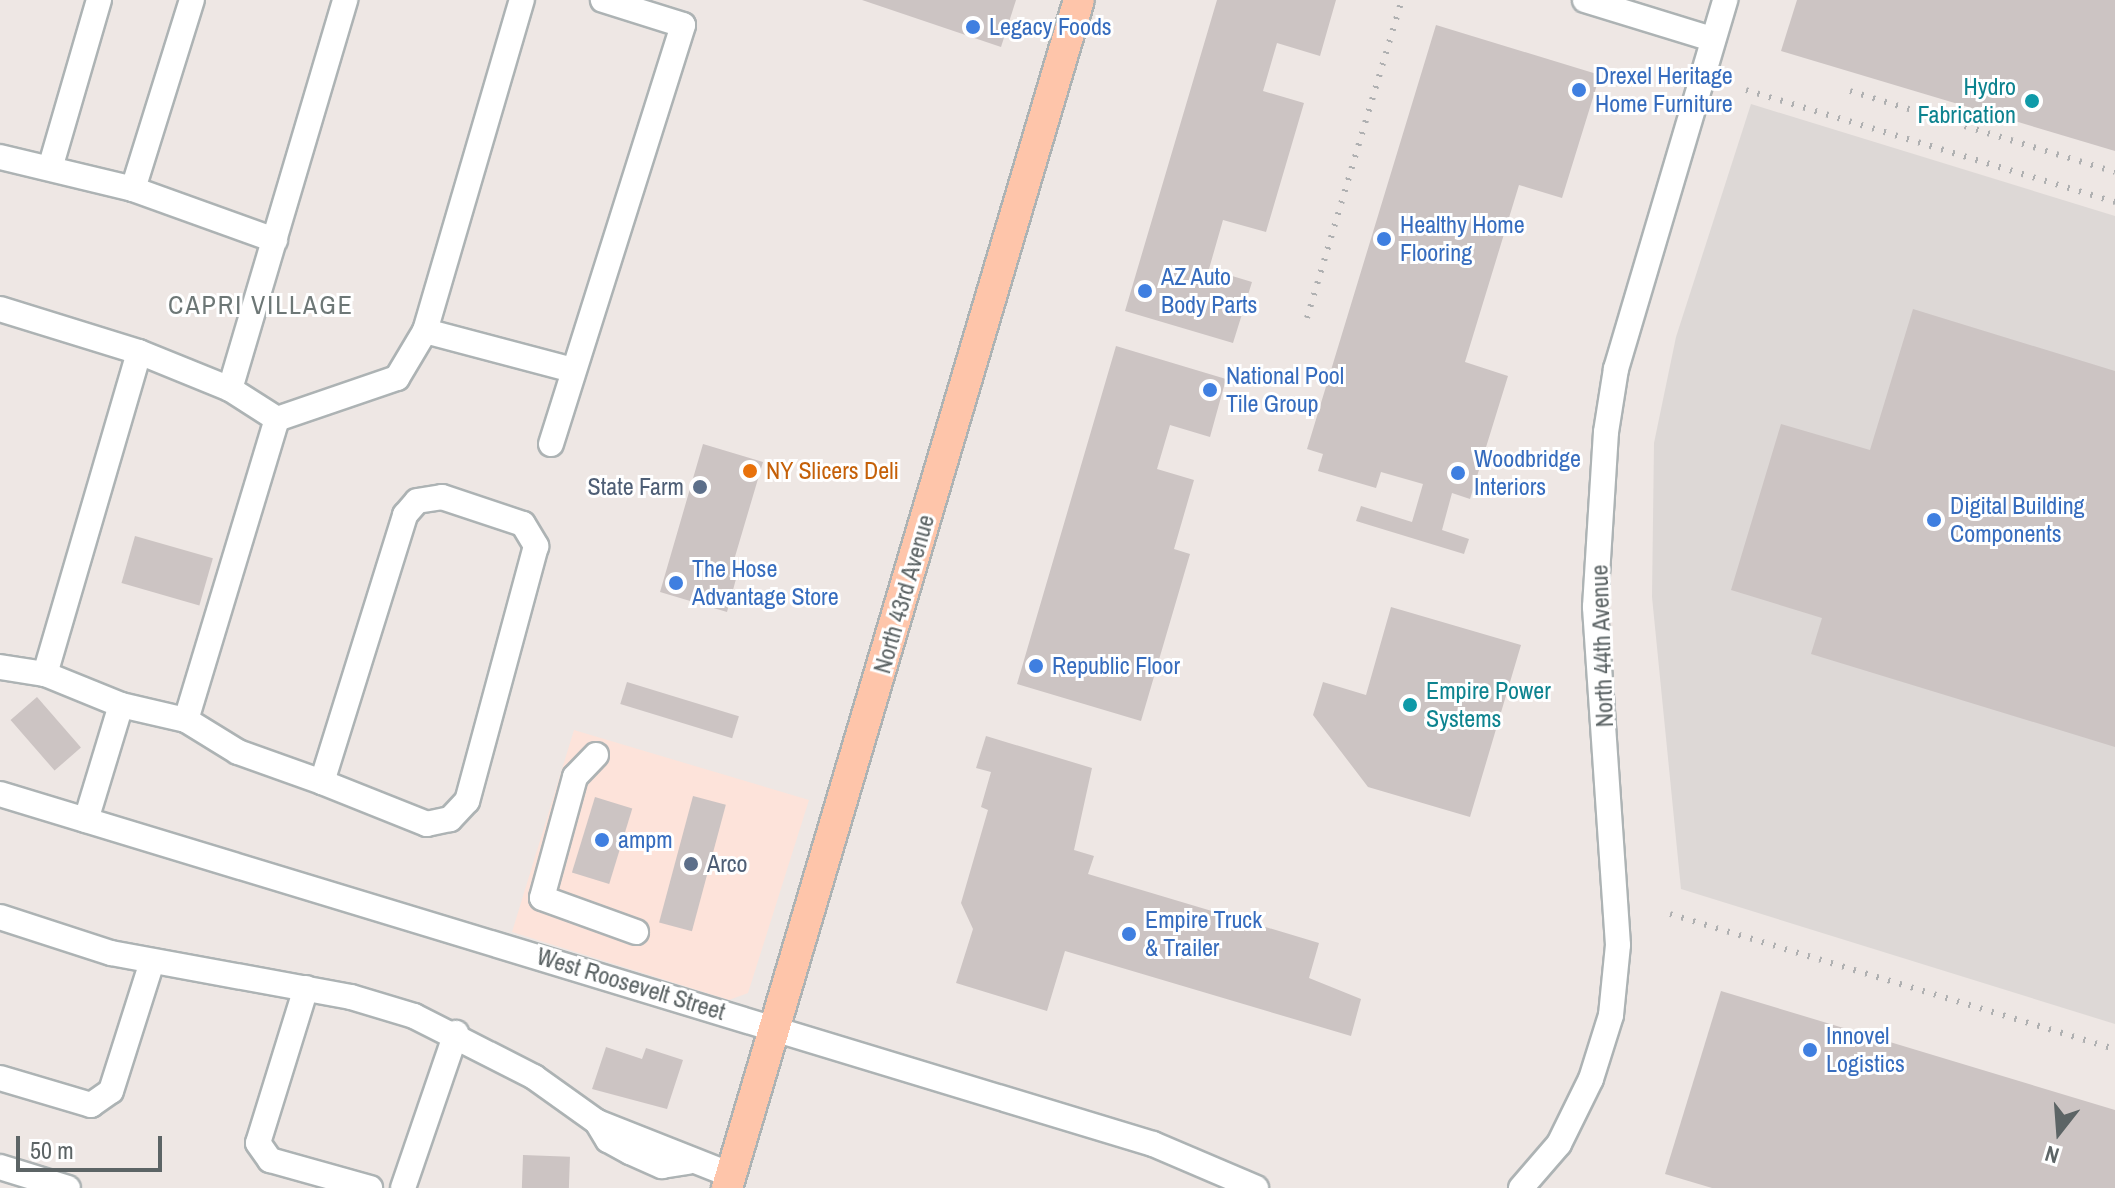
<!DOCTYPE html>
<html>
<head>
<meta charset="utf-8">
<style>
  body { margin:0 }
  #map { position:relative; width:2115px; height:1188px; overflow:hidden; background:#eee7e4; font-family:"Archivo Narrow",sans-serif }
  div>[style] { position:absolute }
  .commercial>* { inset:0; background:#fde3da }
  .industrial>* { inset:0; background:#ddd8d6 }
  .building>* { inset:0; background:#ccc4c3; transform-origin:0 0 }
  .roads { filter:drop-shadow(2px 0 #adb3b4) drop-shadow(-2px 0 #adb3b4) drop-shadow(0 2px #adb3b4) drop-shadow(0 -2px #adb3b4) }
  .minor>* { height:24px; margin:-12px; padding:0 12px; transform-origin:12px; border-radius:12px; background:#fff }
  .major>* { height:30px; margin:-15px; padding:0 15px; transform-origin:15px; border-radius:15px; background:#fec5aa }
  .rail>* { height:6px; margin-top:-3px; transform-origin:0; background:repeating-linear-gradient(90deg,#afb0b1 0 2px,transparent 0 12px) }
  .dots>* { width:22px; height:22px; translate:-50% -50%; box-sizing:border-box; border:4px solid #fff; border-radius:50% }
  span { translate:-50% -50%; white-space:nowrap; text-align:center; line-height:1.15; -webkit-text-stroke:6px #fff; paint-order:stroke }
  .shop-label { font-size:24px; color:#366cbe }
  .left { translate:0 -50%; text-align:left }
  .culture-label { font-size:24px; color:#0d838f }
  .right { translate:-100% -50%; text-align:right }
  .food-label { font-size:24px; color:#c56008 }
  .service-label { font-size:24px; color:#4e5e75 }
  .street-label { font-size:24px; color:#5c6465 }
  .neighbourhood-label { font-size:26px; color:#6d7776; letter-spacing:2px }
  .north { position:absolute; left:2019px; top:1092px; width:80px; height:80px; -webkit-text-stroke:6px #fff; paint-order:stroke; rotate:197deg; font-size:22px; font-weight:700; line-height:32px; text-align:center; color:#5c6465 }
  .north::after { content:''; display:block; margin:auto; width:28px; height:36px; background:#5c6465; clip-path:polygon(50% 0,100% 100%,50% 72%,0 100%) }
  .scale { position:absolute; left:16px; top:1136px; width:146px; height:36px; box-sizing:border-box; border:4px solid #5c6465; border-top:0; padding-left:10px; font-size:24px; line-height:28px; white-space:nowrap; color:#5c6465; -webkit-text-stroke:6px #fff; paint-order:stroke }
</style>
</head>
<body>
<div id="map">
  <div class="commercial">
    <div style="clip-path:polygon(574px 730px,809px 800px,748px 993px,729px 1000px,512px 932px)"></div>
  </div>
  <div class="industrial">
    <div style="clip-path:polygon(1751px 104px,2115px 216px,2115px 1024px,1681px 889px,1652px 597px,1654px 443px,1676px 337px)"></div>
  </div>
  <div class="building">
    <div style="clip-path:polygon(862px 0,1016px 0,1001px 47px)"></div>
    <div style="clip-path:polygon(1217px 0,1336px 0,1320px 56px,1277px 43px,1263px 91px,1304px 103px,1266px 232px,1223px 220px,1209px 269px,1252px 282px,1233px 343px,1125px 311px)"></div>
    <div style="clip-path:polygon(1797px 0,2115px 0,2115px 151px,1781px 51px)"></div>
    <div style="clip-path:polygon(1436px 25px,1600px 75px,1562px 198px,1519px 185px,1465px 362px,1508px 376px,1470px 499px,1452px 493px,1442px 530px,1469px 539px,1464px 554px,1356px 521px,1361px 506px,1412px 522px,1423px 484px,1381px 472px,1376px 488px,1318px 471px,1323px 454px,1307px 449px)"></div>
    <div style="clip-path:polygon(1913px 309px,2115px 371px,2115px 747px,1811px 654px,1822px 618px,1731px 590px,1781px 424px,1870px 450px)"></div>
    <div style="clip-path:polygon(1116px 346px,1226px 379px,1210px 437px,1170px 425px,1157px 469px,1194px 480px,1174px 549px,1190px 554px,1141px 721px,1017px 684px)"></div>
    <div style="clip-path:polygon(703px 444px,763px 462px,729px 577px,736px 579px,727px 612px,660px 592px)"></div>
    <div style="left:135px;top:536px;width:81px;height:49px;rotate:16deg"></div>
    <div style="clip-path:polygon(1391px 607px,1521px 645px,1470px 817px,1368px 787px,1313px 715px,1323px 682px,1366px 695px)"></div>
    <div style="left:627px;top:682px;width:117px;height:23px;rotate:17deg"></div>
    <div style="left:37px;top:697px;width:67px;height:35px;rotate:49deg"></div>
    <div style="clip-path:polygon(986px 736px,1092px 768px,1074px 850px,1094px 856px,1088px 874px,1319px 943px,1309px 978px,1361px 999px,1351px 1036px,1065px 951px,1047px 1011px,956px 983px,973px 929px,961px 903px,988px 810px,981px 807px,991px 772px,976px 768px)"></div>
    <div style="left:693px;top:796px;width:34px;height:131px;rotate:15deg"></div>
    <div style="left:595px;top:797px;width:39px;height:79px;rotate:17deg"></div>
    <div style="clip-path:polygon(1721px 991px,2115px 1110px,2115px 1188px,1712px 1188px,1665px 1174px)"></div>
    <div style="clip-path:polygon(606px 1047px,642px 1059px,646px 1048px,683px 1060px,667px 1109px,592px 1089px)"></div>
    <div style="left:523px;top:1155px;width:47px;height:33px;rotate:2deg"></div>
  </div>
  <div class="roads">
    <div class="minor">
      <div style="left:1585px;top:0;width:133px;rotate:17.1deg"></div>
      <div style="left:0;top:157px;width:137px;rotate:13.5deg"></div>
      <div style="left:133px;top:189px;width:151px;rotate:19.8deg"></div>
      <div style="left:51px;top:165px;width:172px;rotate:-73.8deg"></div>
      <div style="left:133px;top:189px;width:198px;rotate:-72.7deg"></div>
      <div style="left:0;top:309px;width:145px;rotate:17.2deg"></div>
      <div style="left:139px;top:352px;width:98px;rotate:22.1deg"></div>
      <div style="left:230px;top:389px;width:56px;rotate:32.6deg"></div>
      <div style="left:425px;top:331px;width:153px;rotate:14.8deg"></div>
      <div style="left:230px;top:389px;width:406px;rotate:-73.5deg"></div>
      <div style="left:551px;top:444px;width:439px;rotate:-72.5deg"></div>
      <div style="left:683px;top:25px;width:84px;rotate:-162.6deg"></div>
      <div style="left:442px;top:497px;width:85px;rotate:18.4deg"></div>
      <div style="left:523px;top:524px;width:26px;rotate:59deg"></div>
      <div style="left:536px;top:546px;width:264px;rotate:105.1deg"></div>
      <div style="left:467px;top:801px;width:25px;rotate:133deg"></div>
      <div style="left:450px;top:819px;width:24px;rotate:168deg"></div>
      <div style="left:427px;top:824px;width:113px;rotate:-158.2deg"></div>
      <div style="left:322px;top:782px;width:280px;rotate:-72.7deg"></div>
      <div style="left:405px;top:515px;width:18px;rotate:-49deg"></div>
      <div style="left:417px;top:501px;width:25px;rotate:-9deg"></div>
      <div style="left:0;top:667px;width:46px;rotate:8.8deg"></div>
      <div style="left:45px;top:674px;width:82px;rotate:22.2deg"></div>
      <div style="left:121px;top:705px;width:67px;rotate:13deg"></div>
      <div style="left:186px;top:720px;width:61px;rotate:31.6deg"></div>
      <div style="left:238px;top:752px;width:89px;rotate:19.7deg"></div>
      <div style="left:45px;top:674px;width:335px;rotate:-73.7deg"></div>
      <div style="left:186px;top:720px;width:314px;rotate:-73.2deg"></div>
      <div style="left:277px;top:419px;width:127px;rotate:-18.9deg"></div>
      <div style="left:397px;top:378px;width:55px;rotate:-59.2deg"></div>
      <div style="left:425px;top:331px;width:345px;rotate:-73.7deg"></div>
      <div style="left:596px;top:755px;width:30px;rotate:134deg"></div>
      <div style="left:575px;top:777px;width:125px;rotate:105.3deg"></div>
      <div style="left:542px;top:898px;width:100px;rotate:19.9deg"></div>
      <div style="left:0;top:794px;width:1205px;rotate:16.89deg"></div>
      <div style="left:1153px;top:1144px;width:112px;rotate:23.1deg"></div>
      <div style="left:86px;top:820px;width:120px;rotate:-73.1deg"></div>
      <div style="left:0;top:917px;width:117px;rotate:18deg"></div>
      <div style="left:111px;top:953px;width:244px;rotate:10.4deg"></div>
      <div style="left:351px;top:997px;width:66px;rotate:16.8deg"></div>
      <div style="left:414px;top:1016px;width:135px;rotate:26.9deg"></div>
      <div style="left:534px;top:1077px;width:77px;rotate:35.5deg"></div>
      <div style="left:597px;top:1122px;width:144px;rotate:21.6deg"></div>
      <div style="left:306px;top:988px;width:162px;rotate:107.2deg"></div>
      <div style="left:258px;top:1143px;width:21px;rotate:55deg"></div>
      <div style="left:270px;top:1160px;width:104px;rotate:15.6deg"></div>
      <div style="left:0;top:1078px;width:95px;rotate:16.5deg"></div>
      <div style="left:91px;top:1105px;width:24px;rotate:-35deg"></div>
      <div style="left:111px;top:1091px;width:135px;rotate:-72.4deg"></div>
      <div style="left:597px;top:1122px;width:21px;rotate:59deg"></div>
      <div style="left:608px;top:1140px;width:25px;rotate:29deg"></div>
      <div style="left:630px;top:1152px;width:35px;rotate:24deg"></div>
      <div style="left:662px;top:1166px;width:26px;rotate:-9deg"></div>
      <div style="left:0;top:1167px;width:71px;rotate:17.2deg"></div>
      <div style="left:403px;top:1188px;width:164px;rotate:-71.1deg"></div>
      <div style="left:1521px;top:1188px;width:58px;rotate:-49.2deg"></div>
      <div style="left:1559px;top:1144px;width:72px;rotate:-63.8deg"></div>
      <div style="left:1591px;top:1079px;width:67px;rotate:-72.6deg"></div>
      <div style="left:1611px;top:1015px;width:70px;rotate:-84.3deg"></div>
      <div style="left:1618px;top:945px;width:339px;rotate:-93.9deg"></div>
      <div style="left:1595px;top:607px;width:175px;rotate:-86.4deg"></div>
      <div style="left:1606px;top:432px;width:64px;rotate:-81deg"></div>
      <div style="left:1616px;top:369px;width:385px;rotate:-73.5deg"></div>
    </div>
    <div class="major">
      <div style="left:727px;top:1188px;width:1239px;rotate:-73.5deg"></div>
    </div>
  </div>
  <div class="rail">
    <div style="left:1746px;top:90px;width:386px;rotate:16.9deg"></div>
    <div style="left:1850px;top:91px;width:277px;rotate:17deg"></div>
    <div style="left:1307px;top:318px;width:332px;rotate:-73.4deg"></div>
    <div style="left:1670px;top:914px;width:465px;rotate:16.9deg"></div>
  </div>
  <div class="dots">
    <div style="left:973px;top:27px;background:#3f7fe0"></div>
    <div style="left:1579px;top:90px;background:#3f7fe0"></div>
    <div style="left:2032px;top:101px;background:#0f9aa8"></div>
    <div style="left:1384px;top:239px;background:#3f7fe0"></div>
    <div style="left:1145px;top:291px;background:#3f7fe0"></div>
    <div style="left:1210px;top:390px;background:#3f7fe0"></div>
    <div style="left:750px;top:471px;background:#e8710a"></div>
    <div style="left:1458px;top:473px;background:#3f7fe0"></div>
    <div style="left:700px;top:487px;background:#5c6f8a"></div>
    <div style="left:1934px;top:520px;background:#3f7fe0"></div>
    <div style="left:676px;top:583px;background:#3f7fe0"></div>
    <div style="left:1036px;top:666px;background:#3f7fe0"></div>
    <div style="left:1410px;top:705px;background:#0f9aa8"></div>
    <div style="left:602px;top:840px;background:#3f7fe0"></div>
    <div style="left:691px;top:864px;background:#5c6f8a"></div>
    <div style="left:1129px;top:934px;background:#3f7fe0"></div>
    <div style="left:1810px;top:1050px;background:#3f7fe0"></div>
  </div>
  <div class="shop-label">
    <span class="left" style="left:989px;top:27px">Legacy Foods</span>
    <span class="left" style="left:1595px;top:90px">Drexel Heritage<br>Home Furniture</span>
    <span class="left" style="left:1400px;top:239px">Healthy Home<br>Flooring</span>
    <span class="left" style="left:1161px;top:291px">AZ Auto<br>Body Parts</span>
    <span class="left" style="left:1226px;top:390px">National Pool<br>Tile Group</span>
    <span class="left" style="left:1474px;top:473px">Woodbridge<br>Interiors</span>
    <span class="left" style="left:1950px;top:520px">Digital Building<br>Components</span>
    <span class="left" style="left:692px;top:583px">The Hose<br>Advantage Store</span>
    <span class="left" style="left:1052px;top:666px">Republic Floor</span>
    <span class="left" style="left:618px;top:840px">ampm</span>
    <span class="left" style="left:1145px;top:934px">Empire Truck<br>&amp; Trailer</span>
    <span class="left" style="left:1826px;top:1050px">Innovel<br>Logistics</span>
  </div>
  <div class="culture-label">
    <span class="right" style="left:2016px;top:101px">Hydro<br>Fabrication</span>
    <span class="left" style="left:1426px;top:705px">Empire Power<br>Systems</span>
  </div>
  <div class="food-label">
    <span class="left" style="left:766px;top:471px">NY Slicers Deli</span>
  </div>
  <div class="service-label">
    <span class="right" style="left:684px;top:487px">State Farm</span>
    <span class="left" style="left:707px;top:864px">Arco</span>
  </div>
  <div class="street-label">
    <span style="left:904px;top:594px;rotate:-74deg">North 43rd Avenue</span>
    <span style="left:1602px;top:646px;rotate:-92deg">North 44th Avenue</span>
    <span style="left:631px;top:984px;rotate:17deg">West Roosevelt Street</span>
  </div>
  <div class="neighbourhood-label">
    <span style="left:261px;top:305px">CAPRI VILLAGE</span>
  </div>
  <div class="north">N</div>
  <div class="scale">50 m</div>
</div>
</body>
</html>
